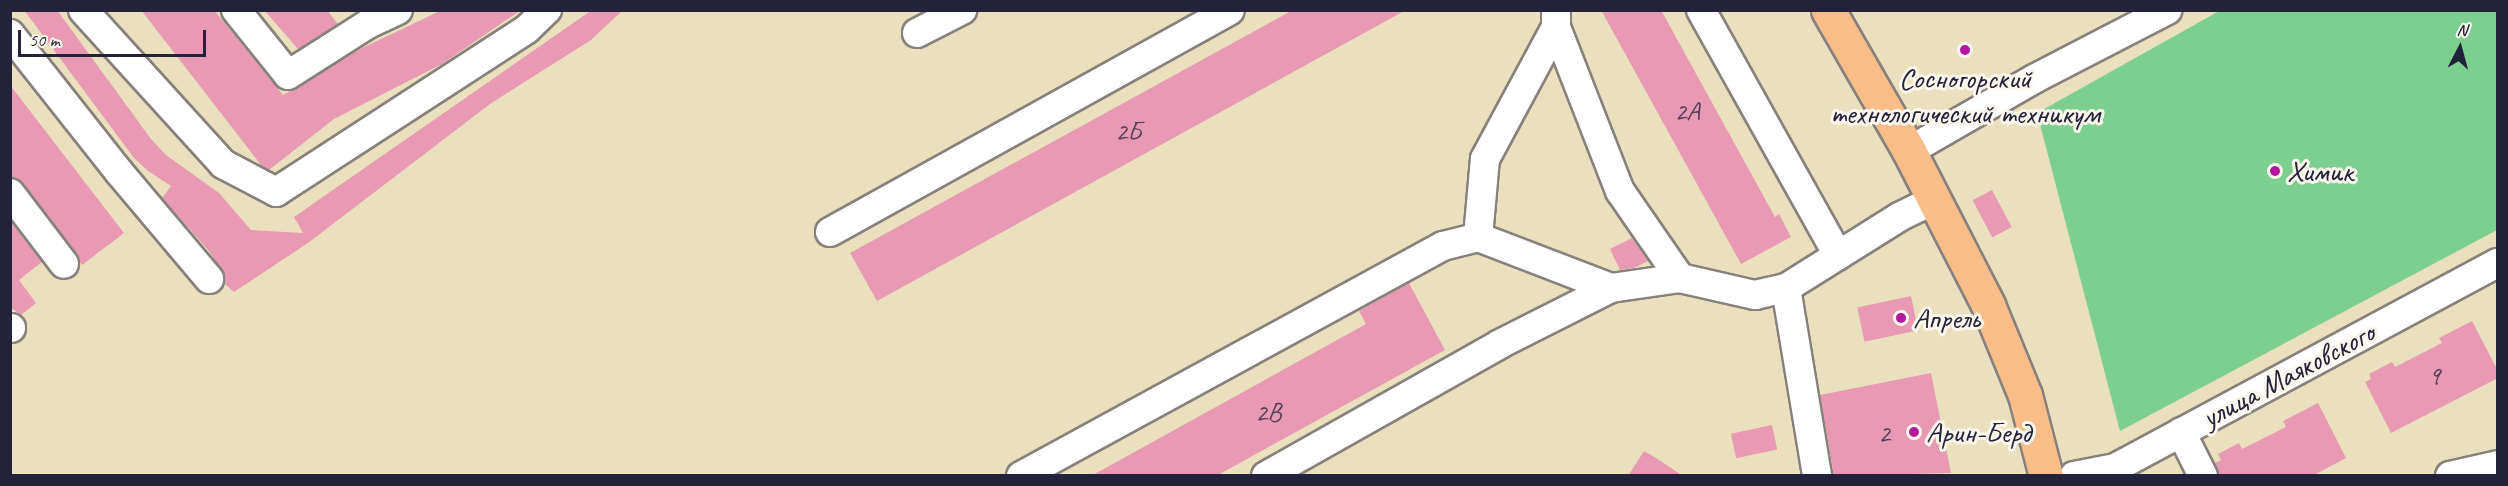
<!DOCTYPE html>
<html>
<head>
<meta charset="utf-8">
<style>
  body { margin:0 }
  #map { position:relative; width:2508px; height:486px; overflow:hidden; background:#ebe0bd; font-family:Caveat,sans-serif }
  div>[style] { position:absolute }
  .green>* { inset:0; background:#7dcf90 }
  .building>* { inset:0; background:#e89ab4; transform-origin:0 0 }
  .roads { filter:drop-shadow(2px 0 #86817c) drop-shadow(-2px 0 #86817c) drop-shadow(0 2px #86817c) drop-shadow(0 -2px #86817c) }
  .minor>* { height:28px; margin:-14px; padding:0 14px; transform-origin:14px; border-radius:14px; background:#fff }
  .major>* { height:33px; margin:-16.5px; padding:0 16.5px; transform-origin:16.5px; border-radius:16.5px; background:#f8bd88 }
  .dots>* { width:16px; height:16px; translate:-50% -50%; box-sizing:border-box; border:3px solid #fbf7ec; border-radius:50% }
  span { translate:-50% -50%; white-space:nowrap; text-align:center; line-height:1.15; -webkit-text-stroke:6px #fbf7ec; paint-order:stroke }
  .number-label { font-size:27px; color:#544059 }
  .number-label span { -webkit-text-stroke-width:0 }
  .poi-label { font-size:30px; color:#22223b }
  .left { translate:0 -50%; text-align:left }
  .street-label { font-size:30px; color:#22223b }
  .frame { position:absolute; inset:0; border:12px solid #22223b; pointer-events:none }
  .north { position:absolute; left:2430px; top:18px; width:60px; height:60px; -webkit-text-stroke:4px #fbf7ec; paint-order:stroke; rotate:6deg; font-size:16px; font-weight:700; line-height:24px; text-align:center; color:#22223b }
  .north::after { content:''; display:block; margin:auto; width:21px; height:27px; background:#22223b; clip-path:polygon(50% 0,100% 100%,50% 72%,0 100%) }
  .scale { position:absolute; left:18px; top:30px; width:188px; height:27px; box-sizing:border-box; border:3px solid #22223b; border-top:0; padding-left:8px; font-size:18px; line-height:21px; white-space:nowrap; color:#22223b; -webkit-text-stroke:4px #fbf7ec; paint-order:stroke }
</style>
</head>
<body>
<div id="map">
  <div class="green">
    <div style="clip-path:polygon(2221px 10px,2497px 11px,2497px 230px,2120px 431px,2037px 113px)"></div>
  </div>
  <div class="building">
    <div style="clip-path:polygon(24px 10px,57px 10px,151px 139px,166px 155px,219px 193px,251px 230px,303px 233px,294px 217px,592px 10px,623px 10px,591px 40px,490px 104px,308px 243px,234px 292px,225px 284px,225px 276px,209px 251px,162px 198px,171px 186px,148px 171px,134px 158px)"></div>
    <div style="clip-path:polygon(141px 10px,214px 10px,283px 95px,358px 50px,442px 10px,521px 10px,442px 64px,334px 119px,269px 170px,261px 165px)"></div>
    <div style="clip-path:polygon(264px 10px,327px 10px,338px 24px,298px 49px)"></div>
    <div style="clip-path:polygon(1293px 10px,1406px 10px,877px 301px,850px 253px)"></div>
    <div style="clip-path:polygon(1601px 10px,1661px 10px,1775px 217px,1779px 214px,1791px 237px,1741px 264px)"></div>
    <div style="clip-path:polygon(10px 85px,124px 233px,82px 265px,23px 183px,10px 177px)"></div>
    <div style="left:1992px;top:190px;width:42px;height:22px;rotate:62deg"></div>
    <div style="clip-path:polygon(10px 221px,42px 262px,19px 280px,36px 303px,21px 315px,10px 307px)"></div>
    <div style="clip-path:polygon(1632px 238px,1648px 261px,1634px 268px,1620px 270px,1610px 249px)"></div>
    <div style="clip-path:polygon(1409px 283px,1445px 350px,1216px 476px,1091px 476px,1366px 324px,1359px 311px)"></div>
    <div style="left:1911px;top:296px;width:35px;height:55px;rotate:78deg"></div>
    <div style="clip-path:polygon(2472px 321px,2498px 371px,2498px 378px,2391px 433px,2365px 382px,2371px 379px,2369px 374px,2392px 362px,2395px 367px,2442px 343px,2439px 338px)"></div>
    <div style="clip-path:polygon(1931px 373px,1951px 473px,1834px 476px,1820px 395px)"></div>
    <div style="clip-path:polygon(2318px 403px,2346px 458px,2312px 476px,2219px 476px,2215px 463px,2221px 460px,2218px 454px,2239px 443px,2242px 449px,2286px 427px,2283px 421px)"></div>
    <div style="left:1772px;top:425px;width:25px;height:42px;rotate:78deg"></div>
    <div style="clip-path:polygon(1644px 451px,1656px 458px,1683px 476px,1628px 476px)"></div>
  </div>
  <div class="roads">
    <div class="minor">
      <div style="left:83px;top:10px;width:208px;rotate:47.7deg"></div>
      <div style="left:223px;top:164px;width:60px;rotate:27.8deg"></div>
      <div style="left:276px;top:192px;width:299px;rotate:-33deg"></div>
      <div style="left:527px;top:29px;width:28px;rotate:-44deg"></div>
      <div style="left:236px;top:10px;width:83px;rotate:51.3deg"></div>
      <div style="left:288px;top:75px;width:95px;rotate:-32.5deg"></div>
      <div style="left:368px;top:24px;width:33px;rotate:-25deg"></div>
      <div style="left:1556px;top:10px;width:17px;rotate:90deg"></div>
      <div style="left:1556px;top:27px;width:176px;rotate:68.7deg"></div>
      <div style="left:1620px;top:191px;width:106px;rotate:55.4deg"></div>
      <div style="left:1701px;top:10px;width:281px;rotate:60.8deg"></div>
      <div style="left:917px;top:33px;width:51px;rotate:-27.1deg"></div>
      <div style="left:10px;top:34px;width:176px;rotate:51.7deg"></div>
      <div style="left:119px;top:172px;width:140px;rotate:49.9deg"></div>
      <div style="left:1909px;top:151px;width:146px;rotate:-29.9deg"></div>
      <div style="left:2036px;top:78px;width:148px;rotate:-27.4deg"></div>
      <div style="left:10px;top:193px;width:89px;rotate:52.7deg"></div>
      <div style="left:830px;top:232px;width:457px;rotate:-29deg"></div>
      <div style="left:1478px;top:237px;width:78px;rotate:-84.9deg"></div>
      <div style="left:1485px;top:159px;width:150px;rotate:-61.7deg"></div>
      <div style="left:1786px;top:288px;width:191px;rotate:80.6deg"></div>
      <div style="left:10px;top:328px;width:1px"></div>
      <div style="left:2181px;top:432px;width:49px;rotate:63.4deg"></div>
      <div style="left:1021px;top:476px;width:481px;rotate:-28.6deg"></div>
      <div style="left:1443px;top:246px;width:36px;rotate:-14deg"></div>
      <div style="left:1478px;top:237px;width:142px;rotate:21deg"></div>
      <div style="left:1611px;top:288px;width:70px;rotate:-8.2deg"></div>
      <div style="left:1680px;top:278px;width:77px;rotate:12.8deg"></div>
      <div style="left:1755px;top:295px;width:32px;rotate:-13deg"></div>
      <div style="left:1786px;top:288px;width:133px;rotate:-32.1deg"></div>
      <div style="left:1899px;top:217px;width:39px;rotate:-26deg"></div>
      <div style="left:1266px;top:476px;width:269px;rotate:-29.4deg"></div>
      <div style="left:1500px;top:344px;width:124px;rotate:-26.8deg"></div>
      <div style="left:2074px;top:476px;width:42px;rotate:-11deg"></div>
      <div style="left:2115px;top:468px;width:434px;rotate:-28.2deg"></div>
      <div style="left:2450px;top:476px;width:49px;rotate:-12.9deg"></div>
    </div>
    <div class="major">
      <div style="left:1828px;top:10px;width:163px;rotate:60.1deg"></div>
      <div style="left:1909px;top:151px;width:173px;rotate:62.8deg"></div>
      <div style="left:1988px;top:305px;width:97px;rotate:67.7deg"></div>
      <div style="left:2025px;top:395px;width:84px;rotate:75.5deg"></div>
    </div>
  </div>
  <div class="dots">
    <div style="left:1965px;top:50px;background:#b5179e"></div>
    <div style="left:2275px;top:171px;background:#b5179e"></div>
    <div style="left:1901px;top:318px;background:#b5179e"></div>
    <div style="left:1914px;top:432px;background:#b5179e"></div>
  </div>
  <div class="number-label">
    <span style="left:1687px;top:112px">2А</span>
    <span style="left:1128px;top:132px">2Б</span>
    <span style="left:2434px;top:376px">9</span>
    <span style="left:1268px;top:413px">2В</span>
    <span style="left:1884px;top:434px">2</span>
  </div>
  <div class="poi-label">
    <span style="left:1965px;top:95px">Сосногорский<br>технологический техникум</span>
    <span class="left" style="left:2287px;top:171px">Химик</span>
    <span class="left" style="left:1913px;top:318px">Апрель</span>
    <span class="left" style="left:1926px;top:432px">Арин-Берд</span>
  </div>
  <div class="street-label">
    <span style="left:2288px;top:375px;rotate:-28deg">улица Маяковского</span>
  </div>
  <div class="frame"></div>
  <div class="north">N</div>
  <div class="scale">50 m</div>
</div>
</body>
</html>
